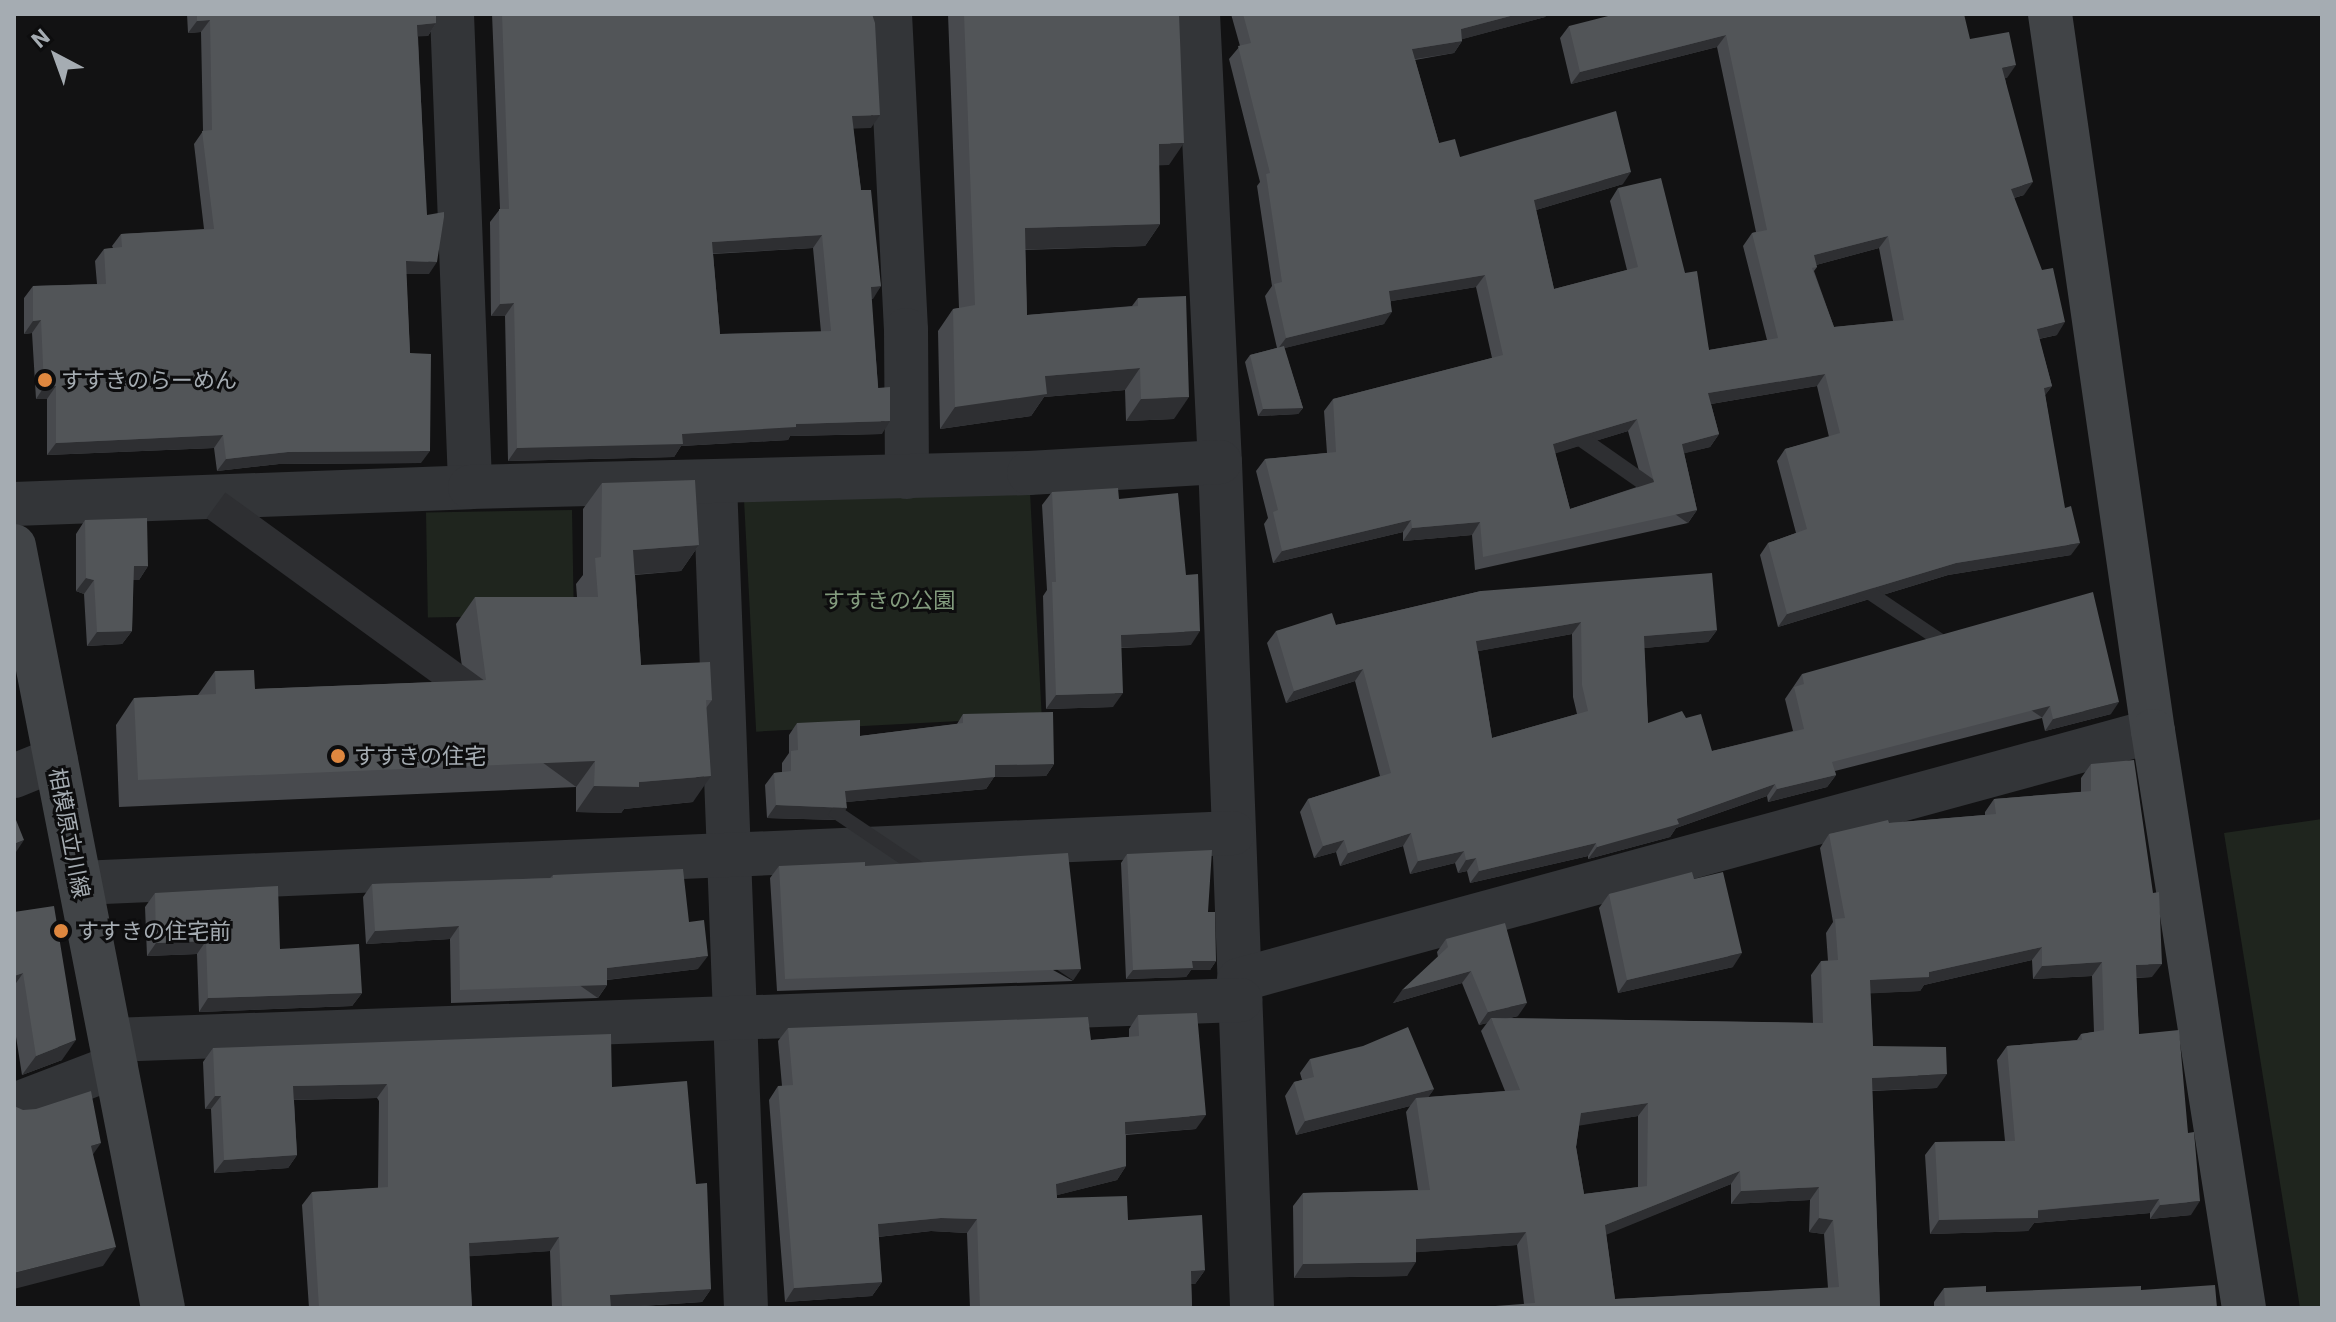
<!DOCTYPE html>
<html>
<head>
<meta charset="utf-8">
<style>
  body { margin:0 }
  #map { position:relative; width:2336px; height:1322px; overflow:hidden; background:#121213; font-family:"IBM Plex Sans","Noto Sans JP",sans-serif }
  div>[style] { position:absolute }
  .green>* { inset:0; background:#1f251e; transform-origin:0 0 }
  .street>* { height:44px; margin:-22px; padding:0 22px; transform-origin:22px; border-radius:22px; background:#333538 }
  .secondary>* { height:44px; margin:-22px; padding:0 22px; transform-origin:22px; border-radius:22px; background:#414447 }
  .wall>* { inset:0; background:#484a4e }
  .shaded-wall>* { inset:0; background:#2e2f32; transform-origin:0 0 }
  .building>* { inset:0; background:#525558 }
  .dots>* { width:22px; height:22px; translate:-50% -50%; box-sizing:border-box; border:4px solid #0d0d0e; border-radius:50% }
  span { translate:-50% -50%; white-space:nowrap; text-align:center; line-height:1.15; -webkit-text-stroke:6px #0d0d0e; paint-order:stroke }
  .poi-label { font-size:22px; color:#a5acb2 }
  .left { translate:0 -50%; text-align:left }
  .park-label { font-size:22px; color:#829b7d }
  .street-label { font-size:22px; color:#a5acb2 }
  .frame { position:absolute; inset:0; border:16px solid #a5acb2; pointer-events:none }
  .north { position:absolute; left:16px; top:16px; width:80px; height:80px; -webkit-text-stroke:6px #0d0d0e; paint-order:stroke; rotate:319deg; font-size:22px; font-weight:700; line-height:32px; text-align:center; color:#a5acb2 }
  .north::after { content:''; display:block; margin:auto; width:28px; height:36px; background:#a5acb2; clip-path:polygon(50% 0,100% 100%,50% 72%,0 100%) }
</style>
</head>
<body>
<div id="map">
  <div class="green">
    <div style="left:1029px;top:473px;width:244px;height:286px;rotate:87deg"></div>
    <div style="left:572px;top:510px;width:105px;height:146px;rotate:89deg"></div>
    <div style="clip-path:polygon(2322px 819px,2322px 1308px,2300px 1308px,2224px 833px)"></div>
  </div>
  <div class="street">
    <div style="left:452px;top:14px;width:473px;rotate:87.8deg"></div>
    <div style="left:890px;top:14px;width:316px;rotate:87.1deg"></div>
    <div style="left:906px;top:330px;width:147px;rotate:89.6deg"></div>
    <div style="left:1198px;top:14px;width:449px;rotate:87.2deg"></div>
    <div style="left:1220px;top:462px;width:847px;rotate:87.83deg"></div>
    <div style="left:715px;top:483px;width:826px;rotate:87.85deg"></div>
    <div style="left:14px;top:504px;width:456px;rotate:-2.1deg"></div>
    <div style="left:470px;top:487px;width:559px;rotate:-1.43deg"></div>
    <div style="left:1029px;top:473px;width:191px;rotate:-3.3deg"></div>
    <div style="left:14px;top:776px;width:45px;rotate:-22deg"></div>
    <div style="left:80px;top:883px;width:1154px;rotate:-2.48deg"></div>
    <div style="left:1239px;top:980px;width:947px;rotate:-15.24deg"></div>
    <div style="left:111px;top:1040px;width:1130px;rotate:-2.03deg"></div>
    <div style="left:14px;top:1105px;width:109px;rotate:-20.9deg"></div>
  </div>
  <div class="secondary">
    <div style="left:2050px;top:14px;width:724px;rotate:81.83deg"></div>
    <div style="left:2153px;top:731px;width:584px;rotate:81.04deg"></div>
    <div style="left:14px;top:546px;width:776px;rotate:78.94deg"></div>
  </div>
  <div class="wall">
    <div style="clip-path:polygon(187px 14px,436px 14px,436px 23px,428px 36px,418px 36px,429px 274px,406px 274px,410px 353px,421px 463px,279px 464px,217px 471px,214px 448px,47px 455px,47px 399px,36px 399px,32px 333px,24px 334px,24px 298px,33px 286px,97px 284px,95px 261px,104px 249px,113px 248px,112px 246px,121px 234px,204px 229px,194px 144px,203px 131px,201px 32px,188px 33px)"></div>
    <div style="clip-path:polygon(evenodd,492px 14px,872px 14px,871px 128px,853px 128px,861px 190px,881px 286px,871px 299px,882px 434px,790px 436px,788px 440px,681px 446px,674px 457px,508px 461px,505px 316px,491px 316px,490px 222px,500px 209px,492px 14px,813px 248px,821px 332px,720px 334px,713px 254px,813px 248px)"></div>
    <div style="clip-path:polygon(948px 14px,1179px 14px,1169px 165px,1159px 165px,1160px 224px,1145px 246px,1025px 250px,1027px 315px,1132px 306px,1138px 298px,1174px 419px,1126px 421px,1125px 390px,1044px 397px,1031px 416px,940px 429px,938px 331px,953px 309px,959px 308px)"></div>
    <div style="clip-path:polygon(evenodd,1231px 14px,1547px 14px,1545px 17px,1462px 39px,1462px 41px,1454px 53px,1415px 60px,1439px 143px,1460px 157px,1623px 184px,1536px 210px,1554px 289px,1627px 270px,1610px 201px,1618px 188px,1685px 273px,1709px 350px,1767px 340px,1743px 246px,1752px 233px,1756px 232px,1717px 47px,1571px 84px,1560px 38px,1569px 26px,1970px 39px,2007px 78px,2005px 78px,2024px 195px,2014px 198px,2057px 335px,2039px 339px,2052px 386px,2045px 395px,2071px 555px,1948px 575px,1778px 627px,1760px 555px,1768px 543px,1796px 533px,1777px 461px,1785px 449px,1829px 437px,1817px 386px,1711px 404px,1719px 434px,1710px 447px,1684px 453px,1697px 510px,1688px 523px,1475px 570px,1472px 535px,1403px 541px,1403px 532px,1273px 563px,1264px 524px,1268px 518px,1256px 471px,1265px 459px,1327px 453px,1324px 411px,1333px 399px,1492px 358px,1476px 287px,1391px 301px,1384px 324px,1284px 348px,1303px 408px,1298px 414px,1258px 416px,1245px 362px,1250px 355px,1277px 348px,1265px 296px,1272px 286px,1257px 186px,1260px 182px,1229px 59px,1240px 46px,1231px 14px,1879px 248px,1893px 321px,1834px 327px,1814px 271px,1817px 267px,1816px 265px,1879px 248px,1231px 14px,1628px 431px,1643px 485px,1570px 509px,1555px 453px,1628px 431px)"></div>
    <div style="clip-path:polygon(602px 483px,699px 545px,681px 571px,635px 575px,641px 665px,712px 700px,706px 708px,693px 802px,624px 809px,621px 813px,576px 812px,576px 787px,119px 807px,116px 725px,134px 698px,198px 695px,215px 671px,255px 689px,464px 681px,456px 624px,475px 597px,577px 597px,576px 584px,583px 575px,583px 509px)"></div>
    <div style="clip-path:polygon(1052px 492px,1119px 499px,1191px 645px,1121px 648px,1113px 707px,1046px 709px,1043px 596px,1047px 590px,1042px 505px)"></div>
    <div style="clip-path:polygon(85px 520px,148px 566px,139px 580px,133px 580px,132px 631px,122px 644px,87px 646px,84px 594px,76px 591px,76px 534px)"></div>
    <div style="clip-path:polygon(evenodd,1481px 591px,1717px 630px,1708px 642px,1644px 648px,1648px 723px,1712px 751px,1793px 731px,1785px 699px,1802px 674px,2111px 714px,2045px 731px,2042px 718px,1835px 771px,1836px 775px,1827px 787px,1768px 802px,1767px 796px,1676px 828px,1670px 837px,1588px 859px,1588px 856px,1470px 883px,1467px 871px,1458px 873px,1455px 863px,1410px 874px,1403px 846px,1340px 866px,1336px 852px,1314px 858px,1300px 812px,1308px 799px,1380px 776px,1355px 681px,1286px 703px,1267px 643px,1276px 631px,1336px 625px,1481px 591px,1572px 634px,1573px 697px,1577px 714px,1492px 738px,1478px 651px,1572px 634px)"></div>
    <div style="clip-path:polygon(963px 714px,1054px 764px,1046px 776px,994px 777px,986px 789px,846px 802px,838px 820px,767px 818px,765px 785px,774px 773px,782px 772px,782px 763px,789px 753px,789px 735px,797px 723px,860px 736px,957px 724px)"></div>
    <div style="clip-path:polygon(evenodd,2091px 764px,2152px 977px,2136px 978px,2139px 1034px,2191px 1215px,2150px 1219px,2150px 1213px,2034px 1223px,2028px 1231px,1930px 1234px,1925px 1155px,1935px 1142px,2005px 1141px,1997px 1060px,2007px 1046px,2077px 1040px,2081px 1034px,2094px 1032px,2092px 976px,2033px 979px,2032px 960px,1924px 985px,1920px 991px,1870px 993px,1873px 1046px,1937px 1088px,1872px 1091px,1880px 1308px,1524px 1304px,1517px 1245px,1416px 1252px,1407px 1276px,1294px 1278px,1293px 1206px,1303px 1193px,1418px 1190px,1406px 1112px,1410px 1106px,1296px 1135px,1285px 1096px,1294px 1082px,1302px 1080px,1300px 1073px,1310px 1059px,1434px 1089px,1428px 1097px,1505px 1091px,1481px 1031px,1487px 1023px,1479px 1025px,1462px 983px,1393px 1003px,1438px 957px,1437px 952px,1446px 939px,1518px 1016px,1510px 1018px,1813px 1023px,1811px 975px,1821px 961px,1828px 961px,1826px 933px,1833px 922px,1820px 848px,1829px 834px,1889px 823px,1985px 815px,1985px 812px,1994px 799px,2081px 792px,2081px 778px,2091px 764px,1638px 1116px,1638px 1187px,1584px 1194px,1576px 1147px,1579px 1125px,1638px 1116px,2091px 764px,1731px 1184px,1731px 1204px,1810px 1200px,1809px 1232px,1824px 1234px,1828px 1288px,1615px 1299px,1606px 1234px,1731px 1184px)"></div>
    <div style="clip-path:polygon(1127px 854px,1208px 912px,1216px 961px,1210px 970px,1191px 970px,1186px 977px,1126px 979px,1121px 863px)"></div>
    <div style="clip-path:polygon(779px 866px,865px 866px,1073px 981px,777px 991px,770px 878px)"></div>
    <div style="clip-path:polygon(553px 875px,689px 922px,698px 969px,607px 980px,607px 985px,598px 998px,451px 1003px,450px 939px,366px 944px,363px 897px,372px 884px,550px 878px)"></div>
    <div style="clip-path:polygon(1694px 879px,1733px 967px,1618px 993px,1599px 908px,1609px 894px)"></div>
    <div style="clip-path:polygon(155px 893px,280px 949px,362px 993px,352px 1006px,199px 1012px,197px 954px,147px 956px,145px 907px)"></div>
    <div style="clip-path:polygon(14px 912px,62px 1060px,22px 1075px,14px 1024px)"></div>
    <div style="clip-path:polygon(1138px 1015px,1196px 1129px,1126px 1135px,1126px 1166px,1117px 1180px,1057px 1195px,1057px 1198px,1128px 1220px,1205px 1270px,1195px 1284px,1191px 1284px,1192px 1308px,970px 1308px,967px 1233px,931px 1231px,878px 1237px,882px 1282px,872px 1296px,785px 1302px,769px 1100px,778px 1086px,782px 1086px,778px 1041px,788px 1028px,1091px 1040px,1129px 1037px,1129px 1029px)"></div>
    <div style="clip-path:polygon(213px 1048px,612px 1087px,696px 1184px,711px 1289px,702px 1302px,611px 1308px,552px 1308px,550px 1251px,469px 1256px,472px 1308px,309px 1308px,302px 1205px,312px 1192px,378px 1188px,379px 1101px,377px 1098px,294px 1100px,297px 1155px,288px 1168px,214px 1173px,211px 1109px,205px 1109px,203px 1062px)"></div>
    <div style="clip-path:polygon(1944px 1288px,1986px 1292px,2141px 1290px,2217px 1308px,1934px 1308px,1934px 1302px)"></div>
  </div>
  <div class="shaded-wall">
    <div style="clip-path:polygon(1518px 14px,1547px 14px,1545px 17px,1452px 42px,1461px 29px)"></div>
    <div style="clip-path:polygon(210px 20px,201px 32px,188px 33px,197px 21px)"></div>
    <div style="clip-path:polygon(436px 23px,428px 36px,409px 37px,417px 25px)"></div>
    <div style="clip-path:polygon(1726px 35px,1717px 47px,1571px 84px,1580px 72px)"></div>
    <div style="clip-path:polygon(1462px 41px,1454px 53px,1403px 61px,1412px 49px)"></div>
    <div style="clip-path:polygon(2016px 65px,2007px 78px,1993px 80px,2002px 68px)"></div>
    <div style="clip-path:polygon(880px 115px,871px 128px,843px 129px,852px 116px)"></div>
    <div style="clip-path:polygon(1184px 143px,1169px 165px,1144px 166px,1159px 144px)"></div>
    <div style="clip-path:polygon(1631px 172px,1623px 184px,1526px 213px,1534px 200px)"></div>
    <div style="clip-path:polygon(2033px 182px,2024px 195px,2002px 201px,2011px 189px)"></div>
    <div style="clip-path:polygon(1160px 224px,1145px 246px,1009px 250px,1025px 228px)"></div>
    <div style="clip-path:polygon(822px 235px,813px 248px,703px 254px,712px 242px)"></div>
    <div style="clip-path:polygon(1888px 236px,1879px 248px,1805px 268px,1814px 255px)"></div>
    <div style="clip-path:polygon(406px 261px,437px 262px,429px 274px,397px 274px)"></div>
    <div style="clip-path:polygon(1485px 275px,1476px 287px,1380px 303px,1389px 291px)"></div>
    <div style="clip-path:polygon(881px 286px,873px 299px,862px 300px,871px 287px)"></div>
    <div style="clip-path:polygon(514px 303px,505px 316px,491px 316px,500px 304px)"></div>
    <div style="clip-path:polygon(1392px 312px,1384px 324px,1277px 350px,1286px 338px)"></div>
    <div style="clip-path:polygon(41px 320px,32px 333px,24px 334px,33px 321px)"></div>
    <div style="clip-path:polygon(2065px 322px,2057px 335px,2028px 341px,2037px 329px)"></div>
    <div style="clip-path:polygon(1140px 368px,1125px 390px,1044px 397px,1031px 416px,940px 429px,955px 407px,1045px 376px)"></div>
    <div style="clip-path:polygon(1825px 374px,1817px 386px,1699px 406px,1708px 393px)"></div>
    <div style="clip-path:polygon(56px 386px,47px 399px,36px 399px,44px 387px)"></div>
    <div style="clip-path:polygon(2052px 386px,2043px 398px,2044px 388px)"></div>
    <div style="clip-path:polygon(1189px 397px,1174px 419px,1126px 421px,1141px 399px)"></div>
    <div style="clip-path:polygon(1303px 408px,1298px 414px,1258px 416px,1263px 409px)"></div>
    <div style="clip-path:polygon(1637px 419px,1628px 431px,1544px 457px,1553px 444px)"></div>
    <div style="clip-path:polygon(890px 421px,882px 434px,790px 436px,788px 440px,681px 446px,674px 457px,508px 461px,517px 448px,796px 424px)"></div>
    <div style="clip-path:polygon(1719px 434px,1710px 447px,1674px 456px,1682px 444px)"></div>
    <div style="clip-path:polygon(223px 435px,214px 448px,47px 455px,56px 443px)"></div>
    <div style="clip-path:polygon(430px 451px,421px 463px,279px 464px,217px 471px,226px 459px,288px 452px)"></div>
    <div style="left:1697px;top:510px;width:16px;height:219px;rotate:125deg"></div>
    <div style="clip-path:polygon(1411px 520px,1403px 532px,1273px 563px,1282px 551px)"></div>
    <div style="clip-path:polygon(1480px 522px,1472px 535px,1403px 541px,1412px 528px)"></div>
    <div style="clip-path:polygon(2080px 543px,2071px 555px,1948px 575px,1778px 627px,1787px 614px,1956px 563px)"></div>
    <div style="clip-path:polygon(699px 545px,681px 571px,615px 576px,633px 550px)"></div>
    <div style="clip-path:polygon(134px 566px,148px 566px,139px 580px,124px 580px)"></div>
    <div style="clip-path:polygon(86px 578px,94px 580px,84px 594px,76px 591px)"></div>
    <div style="clip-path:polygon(1581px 622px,1572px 634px,1468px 653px,1476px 641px)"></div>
    <div style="clip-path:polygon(1717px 630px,1708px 642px,1635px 649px,1644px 636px)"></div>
    <div style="clip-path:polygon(132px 631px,122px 644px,87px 646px,97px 632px)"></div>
    <div style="clip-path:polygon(1200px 631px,1191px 645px,1111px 648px,1121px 635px)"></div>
    <div style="clip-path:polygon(1363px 669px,1355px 681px,1286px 703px,1294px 691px)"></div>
    <div style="clip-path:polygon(1123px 693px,1113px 707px,1046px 709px,1056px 695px)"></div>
    <div style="clip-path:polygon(2119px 702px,2111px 714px,2045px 731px,2053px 719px)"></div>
    <div style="left:2050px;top:706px;width:14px;height:225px;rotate:124deg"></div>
    <div style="left:595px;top:761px;width:32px;height:457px;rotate:126deg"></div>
    <div style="clip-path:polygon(1054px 764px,1046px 776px,994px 777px,986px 789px,836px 803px,845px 791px,995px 765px)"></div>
    <div style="clip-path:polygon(1836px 775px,1827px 787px,1768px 802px,1777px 789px)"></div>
    <div style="clip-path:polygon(711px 776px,693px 802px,624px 809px,621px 813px,576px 812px,594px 786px)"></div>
    <div style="clip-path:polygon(1775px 784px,1767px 796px,1676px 828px,1670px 837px,1588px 859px,1597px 847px)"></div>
    <div style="clip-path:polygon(776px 805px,847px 808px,838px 820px,767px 818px)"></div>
    <div style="clip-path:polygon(1411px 833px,1403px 846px,1340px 866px,1348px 853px)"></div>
    <div style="clip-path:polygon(24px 840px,14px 855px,14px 844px)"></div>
    <div style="clip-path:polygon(1344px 840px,1336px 852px,1314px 858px,1323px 846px)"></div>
    <div style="clip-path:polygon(1596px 843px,1588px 856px,1470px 883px,1479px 871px)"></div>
    <div style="clip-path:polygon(1464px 851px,1455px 863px,1410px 874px,1418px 861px)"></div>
    <div style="clip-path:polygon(1476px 858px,1467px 871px,1458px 873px,1466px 860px)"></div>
    <div style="clip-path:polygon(459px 926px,450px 939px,366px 944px,375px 931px)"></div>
    <div style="clip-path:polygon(206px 941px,197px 954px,147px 956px,156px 943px)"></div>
    <div style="clip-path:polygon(2042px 947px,2032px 960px,1924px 985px,1920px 991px,1860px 994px,1870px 980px,1929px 972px)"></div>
    <div style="clip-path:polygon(1742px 953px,1733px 967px,1618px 993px,1627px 980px)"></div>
    <div style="clip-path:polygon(708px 956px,698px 969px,597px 981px,607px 968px)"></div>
    <div style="clip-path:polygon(1192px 961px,1216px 961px,1210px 970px,1191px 970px,1186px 977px,1126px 979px,1133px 970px)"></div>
    <div style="clip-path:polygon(2102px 962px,2092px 976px,2033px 979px,2042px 966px)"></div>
    <div style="clip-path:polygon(2162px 964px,2152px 977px,2126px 978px,2136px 965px)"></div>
    <div style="left:1081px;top:969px;width:14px;height:296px;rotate:124deg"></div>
    <div style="clip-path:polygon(1471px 971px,1462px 983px,1393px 1003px,1402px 990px)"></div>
    <div style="clip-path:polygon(23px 973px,14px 986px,14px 976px)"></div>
    <div style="left:607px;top:985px;width:16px;height:147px;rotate:125deg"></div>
    <div style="clip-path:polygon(362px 993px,352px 1006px,199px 1012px,208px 998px)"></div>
    <div style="clip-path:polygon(1527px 1003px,1518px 1016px,1493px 1022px,1491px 1018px,1487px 1023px,1479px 1025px,1488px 1012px)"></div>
    <div style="clip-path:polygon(76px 1040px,62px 1060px,22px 1075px,36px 1056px)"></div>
    <div style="clip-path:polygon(1947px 1074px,1937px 1088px,1862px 1091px,1872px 1078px)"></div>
    <div style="clip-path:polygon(387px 1084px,377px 1098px,284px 1100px,293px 1086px)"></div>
    <div style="clip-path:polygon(1434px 1089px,1425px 1102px,1416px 1098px,1410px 1106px,1296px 1135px,1305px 1121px)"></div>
    <div style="clip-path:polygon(215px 1096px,221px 1096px,211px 1109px,205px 1109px)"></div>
    <div style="clip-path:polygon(1648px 1103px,1638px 1116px,1571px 1127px,1581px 1113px)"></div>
    <div style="clip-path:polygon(1206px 1115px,1196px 1129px,1115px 1135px,1125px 1122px)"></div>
    <div style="clip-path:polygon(101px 1143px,87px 1163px,91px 1146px)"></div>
    <div style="clip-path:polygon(297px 1155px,288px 1168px,214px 1173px,224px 1160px)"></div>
    <div style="clip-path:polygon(1126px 1166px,1117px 1180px,1046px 1198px,1056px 1184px)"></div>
    <div style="clip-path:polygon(1740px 1171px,1731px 1184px,1596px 1239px,1605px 1225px)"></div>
    <div style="clip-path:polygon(1819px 1187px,1810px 1200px,1731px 1204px,1741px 1191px)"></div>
    <div style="clip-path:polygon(2159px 1199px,2150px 1213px,2034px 1223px,2028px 1231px,1930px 1234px,1939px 1220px)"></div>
    <div style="clip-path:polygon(2200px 1201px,2191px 1215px,2150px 1219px,2160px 1205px)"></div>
    <div style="clip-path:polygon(941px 1218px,977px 1219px,967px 1233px,931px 1231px,868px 1238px,878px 1224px)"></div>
    <div style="clip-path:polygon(1819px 1218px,1833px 1220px,1824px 1234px,1809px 1232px)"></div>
    <div style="clip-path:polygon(1526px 1232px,1517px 1245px,1407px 1253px,1416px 1239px)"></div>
    <div style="clip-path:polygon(559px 1237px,550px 1251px,459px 1257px,469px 1243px)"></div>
    <div style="clip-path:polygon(116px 1247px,103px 1266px,14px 1289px,14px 1273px)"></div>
    <div style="clip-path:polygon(1416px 1262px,1407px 1276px,1294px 1278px,1303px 1264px)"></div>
    <div style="clip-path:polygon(1205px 1270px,1195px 1284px,1181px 1284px,1191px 1271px)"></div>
    <div style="clip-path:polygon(882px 1282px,872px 1296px,785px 1302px,794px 1288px)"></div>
    <div style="clip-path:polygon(711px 1289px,702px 1302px,610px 1308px,610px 1295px)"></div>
  </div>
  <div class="building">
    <div style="clip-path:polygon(197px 14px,436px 14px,436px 23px,417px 25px,427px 215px,444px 212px,444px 217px,437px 262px,406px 261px,410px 353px,431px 354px,430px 451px,288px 452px,226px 459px,223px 435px,56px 443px,56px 386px,44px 387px,41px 320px,33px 321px,33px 286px,106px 284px,104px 249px,122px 247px,121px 234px,214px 229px,202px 131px,212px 130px,210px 20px,197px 21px)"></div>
    <div style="clip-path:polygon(evenodd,502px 14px,872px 14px,875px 23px,880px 115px,852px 116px,861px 190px,871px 190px,881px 286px,871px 287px,878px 388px,890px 387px,890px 421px,796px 424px,796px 427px,682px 434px,683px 444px,517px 448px,514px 303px,500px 304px,499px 209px,509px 209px,502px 14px,822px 235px,831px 331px,720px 334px,712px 242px,822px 235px)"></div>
    <div style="clip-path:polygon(964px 14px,1179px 14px,1184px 143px,1159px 144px,1160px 224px,1025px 228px,1027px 315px,1138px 306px,1138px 298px,1186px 296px,1189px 397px,1141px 399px,1140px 368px,1045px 376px,1047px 394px,955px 407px,953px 309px,975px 305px)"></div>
    <div style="clip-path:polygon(evenodd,1243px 14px,1518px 14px,1461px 29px,1462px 41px,1412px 49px,1439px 143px,1455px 139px,1460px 157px,1616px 111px,1631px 172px,1534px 200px,1554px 289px,1638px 267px,1618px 188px,1661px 178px,1685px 273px,1697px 271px,1709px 350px,1778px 338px,1752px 233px,1767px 230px,1726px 35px,1580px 72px,1569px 26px,1616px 14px,1964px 14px,1970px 39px,2009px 32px,2016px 65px,2002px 68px,2033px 182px,2011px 189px,2042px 270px,2053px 268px,2065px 322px,2037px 329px,2052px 386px,2044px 388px,2065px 508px,2071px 506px,2080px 543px,1956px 563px,1787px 614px,1768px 543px,1807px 529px,1785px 449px,1840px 433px,1825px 374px,1708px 393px,1719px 434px,1682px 444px,1697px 510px,1483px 557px,1480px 522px,1412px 528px,1411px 520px,1282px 551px,1273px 512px,1278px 510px,1265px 459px,1336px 452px,1333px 399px,1503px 355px,1485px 275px,1389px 291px,1392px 312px,1286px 338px,1274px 284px,1282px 282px,1266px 174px,1270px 173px,1238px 46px,1251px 43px,1243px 14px,1888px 236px,1904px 320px,1834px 327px,1812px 268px,1817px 267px,1814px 255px,1888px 236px,1243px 14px,1637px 419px,1654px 482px,1570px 509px,1553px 444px,1637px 419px)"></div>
    <div style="clip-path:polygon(1284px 346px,1303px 408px,1263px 409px,1250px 355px)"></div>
    <div style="clip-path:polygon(695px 480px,699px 545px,633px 550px,641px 665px,710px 662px,712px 700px,706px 700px,711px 776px,639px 782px,639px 787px,594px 786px,595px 761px,138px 780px,134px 698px,216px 694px,215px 671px,254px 670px,255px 689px,486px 680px,475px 597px,598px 597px,595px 558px,601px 557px,602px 483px)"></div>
    <div style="clip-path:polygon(1118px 488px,1119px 499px,1178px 493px,1186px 575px,1198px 574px,1200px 631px,1121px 635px,1123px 693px,1056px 695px,1052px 582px,1056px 582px,1052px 492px)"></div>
    <div style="clip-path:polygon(147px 518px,148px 566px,134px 566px,132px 631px,97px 632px,94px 580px,86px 578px,85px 520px)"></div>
    <div style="clip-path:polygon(evenodd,1712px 573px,1717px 630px,1644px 636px,1648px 723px,1682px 711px,1686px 718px,1701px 714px,1712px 751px,1804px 729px,1794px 687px,1804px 684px,1802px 674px,2093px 592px,2119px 702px,2053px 719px,2050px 706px,1832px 762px,1836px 775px,1777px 789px,1775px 784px,1677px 819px,1679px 824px,1597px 847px,1596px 843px,1479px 871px,1476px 858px,1466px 860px,1464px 851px,1418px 861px,1411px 833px,1348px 853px,1344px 840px,1323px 846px,1308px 799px,1391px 773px,1363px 669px,1294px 691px,1276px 631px,1332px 613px,1336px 625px,1481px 591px,1712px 573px,1581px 622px,1582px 685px,1588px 711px,1492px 738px,1476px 641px,1581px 622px)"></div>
    <div style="clip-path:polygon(1053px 712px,1054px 764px,995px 765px,995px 777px,845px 791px,847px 808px,776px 805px,774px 773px,791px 771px,791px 751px,798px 750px,797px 723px,860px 720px,860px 736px,963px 723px,963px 714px)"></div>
    <div style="clip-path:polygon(evenodd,2134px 760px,2153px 893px,2159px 892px,2162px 964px,2136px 965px,2139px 1034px,2179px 1030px,2188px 1133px,2194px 1132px,2200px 1201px,2160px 1205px,2159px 1199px,2038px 1210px,2038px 1218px,1939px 1220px,1935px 1142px,2015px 1141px,2007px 1046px,2082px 1040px,2081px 1034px,2104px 1030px,2102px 962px,2042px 966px,2042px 947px,1929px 972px,1929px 977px,1870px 980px,1873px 1046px,1946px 1047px,1947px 1074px,1872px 1078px,1880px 1308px,1468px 1308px,1535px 1303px,1526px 1232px,1416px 1239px,1416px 1262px,1303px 1264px,1303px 1193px,1430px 1190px,1416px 1098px,1520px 1090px,1491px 1018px,1823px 1023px,1821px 961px,1838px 960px,1835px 919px,1845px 918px,1829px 834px,1888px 820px,1889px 823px,1996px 814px,1994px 799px,2091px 791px,2091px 764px,2134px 760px,1648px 1103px,1647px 1186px,1584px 1194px,1576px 1147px,1581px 1113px,1648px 1103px,2134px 760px,1740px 1171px,1741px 1191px,1819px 1187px,1819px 1218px,1833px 1220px,1839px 1287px,1615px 1299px,1605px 1225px,1740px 1171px)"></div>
    <div style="clip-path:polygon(14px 815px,24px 840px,14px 844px)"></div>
    <div style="clip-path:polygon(1212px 850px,1208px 912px,1215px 912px,1216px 961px,1192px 961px,1193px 968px,1133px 970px,1127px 854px)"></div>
    <div style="clip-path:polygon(1068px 853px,1081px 969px,785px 979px,779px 866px,865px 862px,865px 866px)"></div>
    <div style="clip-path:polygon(683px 869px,689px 922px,704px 920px,708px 956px,607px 968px,607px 985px,460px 990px,459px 926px,375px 931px,372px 884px,553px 878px,553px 875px)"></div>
    <div style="clip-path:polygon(1692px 872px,1694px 879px,1723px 872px,1742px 953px,1627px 980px,1609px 894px)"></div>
    <div style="clip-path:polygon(278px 886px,280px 949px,359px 944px,362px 993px,208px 998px,206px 941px,156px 943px,155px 893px)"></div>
    <div style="clip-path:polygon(54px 906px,76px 1040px,36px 1056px,23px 973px,14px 976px,14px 912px)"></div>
    <div style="clip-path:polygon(1505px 923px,1527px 1003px,1488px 1012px,1471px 971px,1402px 990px,1448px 947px,1446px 939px)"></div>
    <div style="clip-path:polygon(1197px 1013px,1206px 1115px,1125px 1122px,1126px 1166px,1056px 1184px,1057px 1198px,1127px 1196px,1128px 1220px,1202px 1215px,1205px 1270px,1191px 1271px,1192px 1308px,980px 1308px,977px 1219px,941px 1218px,878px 1224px,882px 1282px,794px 1288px,778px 1086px,793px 1085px,788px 1028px,1088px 1017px,1091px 1040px,1139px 1036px,1138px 1015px)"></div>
    <div style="clip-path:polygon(1408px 1027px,1434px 1089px,1305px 1121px,1294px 1082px,1314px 1077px,1310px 1059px,1363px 1046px)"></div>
    <div style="clip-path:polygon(611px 1034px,612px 1087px,687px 1081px,696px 1184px,707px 1183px,711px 1289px,610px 1295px,611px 1308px,562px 1308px,559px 1237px,469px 1243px,472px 1308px,319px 1308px,312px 1192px,388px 1187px,388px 1088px,387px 1084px,293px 1086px,297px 1155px,224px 1160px,221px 1096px,215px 1096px,213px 1048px)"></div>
    <div style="clip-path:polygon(91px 1091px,101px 1143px,91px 1146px,116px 1247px,14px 1273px,14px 1106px,23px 1110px,36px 1109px)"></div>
    <div style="clip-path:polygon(2215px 1285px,2217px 1308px,1945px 1308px,1944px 1288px,1986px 1286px,1986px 1292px,2141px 1286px,2141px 1290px)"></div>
  </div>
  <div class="dots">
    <div style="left:45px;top:380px;background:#de873f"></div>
    <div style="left:338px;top:756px;background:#de873f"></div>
    <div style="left:61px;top:931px;background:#de873f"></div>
  </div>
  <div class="poi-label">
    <span class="left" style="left:61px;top:380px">すすきのらーめん</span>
    <span class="left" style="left:354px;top:756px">すすきの住宅</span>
    <span class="left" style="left:77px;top:931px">すすきの住宅前</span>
  </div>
  <div class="park-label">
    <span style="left:889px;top:600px">すすきの公園</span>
  </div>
  <div class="street-label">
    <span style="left:70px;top:833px;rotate:79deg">相模原立川線</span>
  </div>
  <div class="frame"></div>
  <div class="north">N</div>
</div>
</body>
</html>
